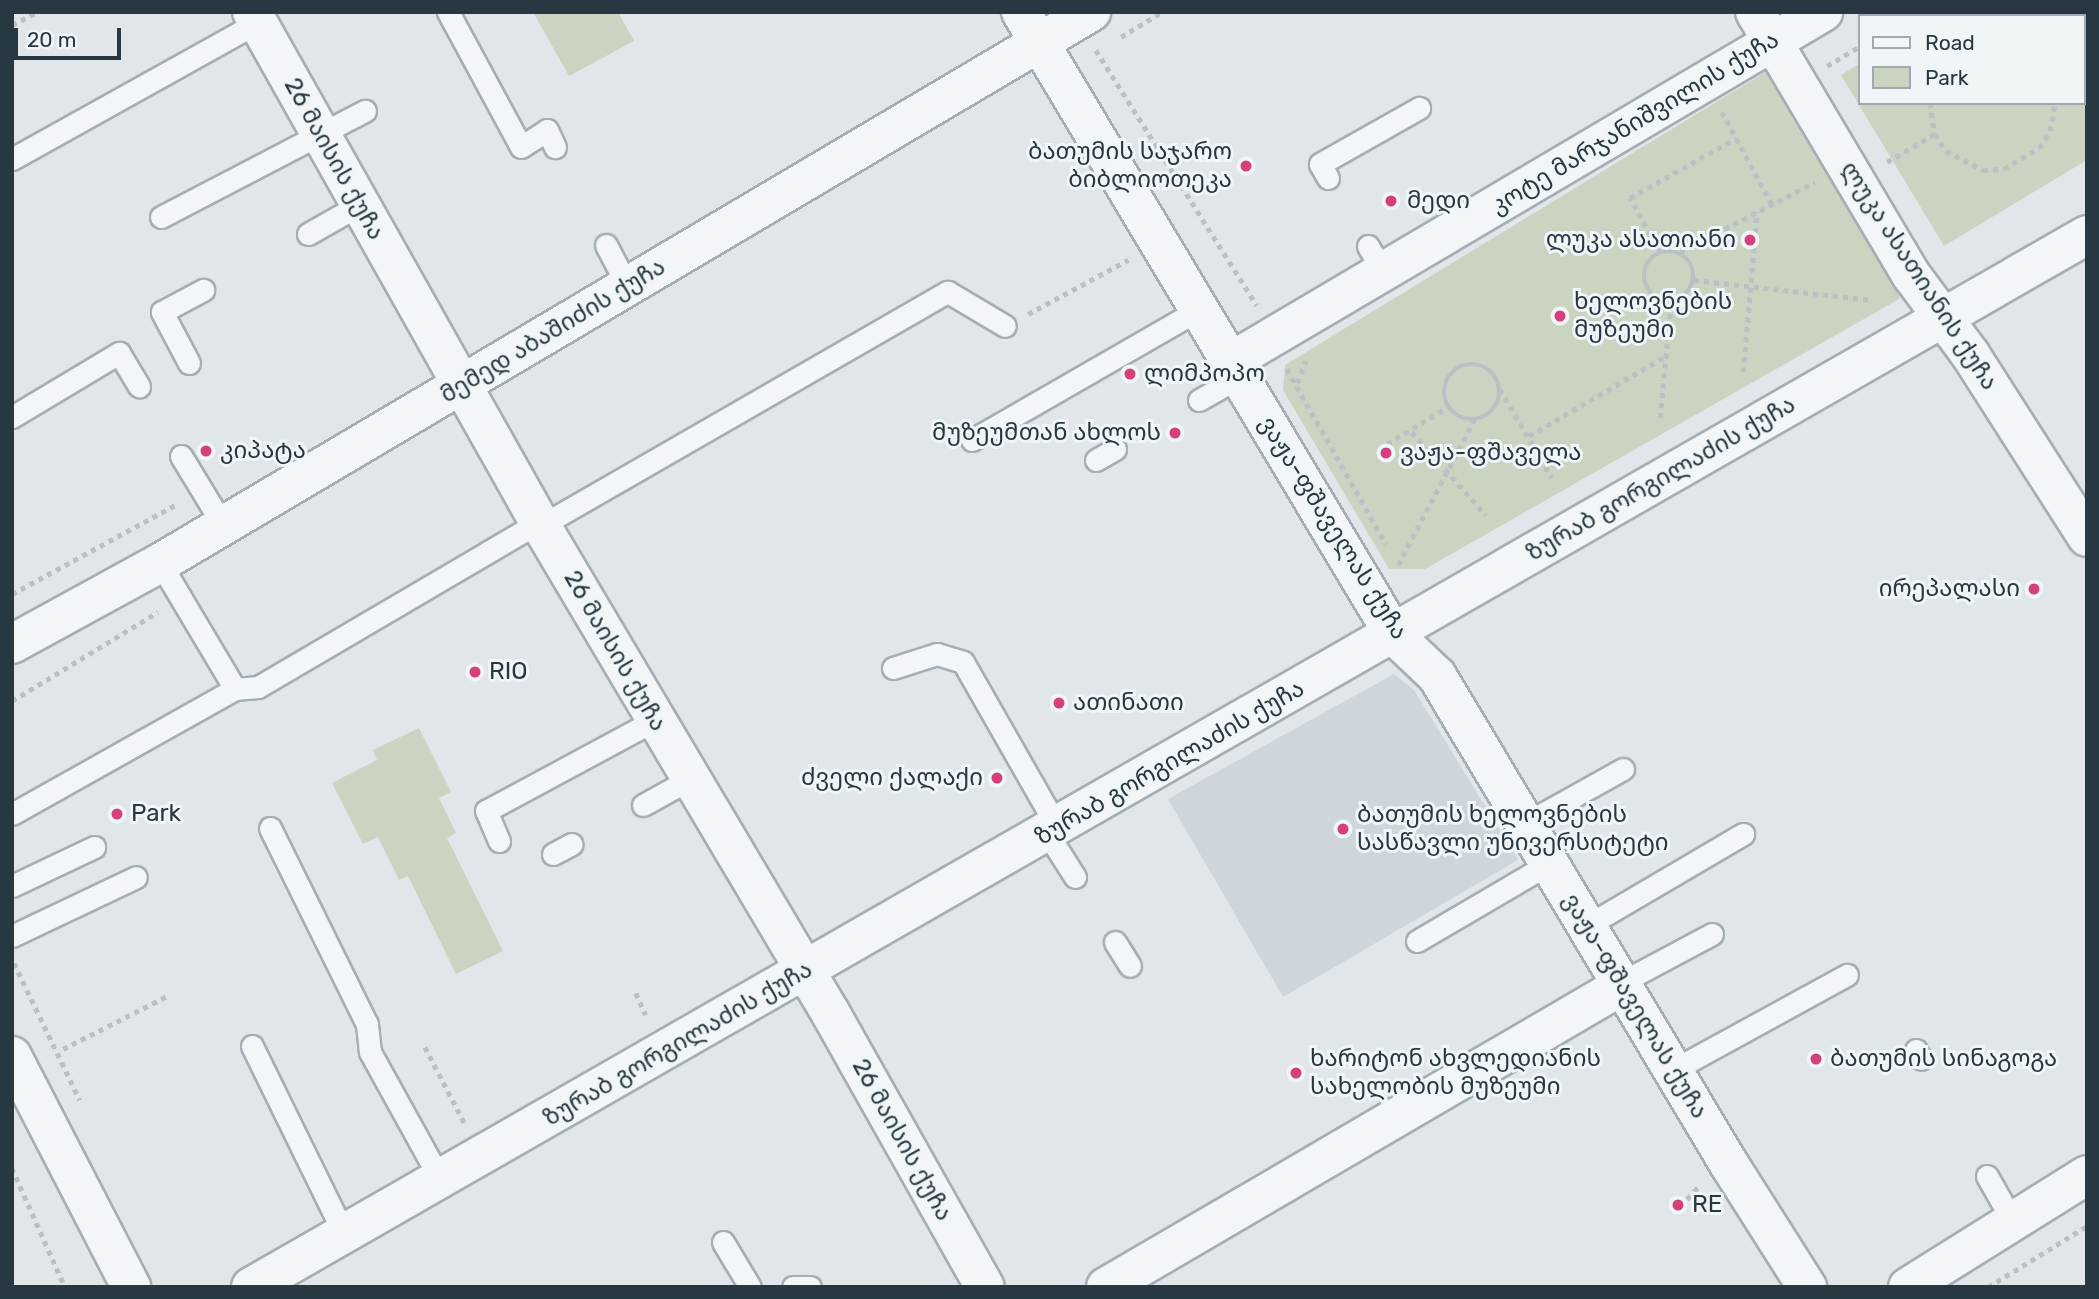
<!DOCTYPE html>
<html>
<head>
<meta charset="utf-8">
<style>
  body { margin:0 }
  #map { position:relative; width:2099px; height:1299px; overflow:hidden; background:#e0e6ea; font-family:Rubik,"Noto Sans Georgian",sans-serif }
  div>[style] { position:absolute }
  .built>* { inset:0; background:#ced6dc }
  .green>* { inset:0; background:#cad4c1 }
  .path>* { height:4.5px; margin-top:-2.25px; transform-origin:0; background:repeating-linear-gradient(90deg,#bac1c5 0 5px,transparent 0 10px) }
  .path>.ring { margin:-2.25px; padding:0; box-sizing:content-box; background:none; border:4.5px solid #bac1c5; border-radius:50% }
  .roads { filter:drop-shadow(2px 0 #a5aeb4) drop-shadow(-2px 0 #a5aeb4) drop-shadow(0 2px #a5aeb4) drop-shadow(0 -2px #a5aeb4) }
  .service>* { height:21px; margin:-10.5px; padding:0 10.5px; transform-origin:10.5px; border-radius:10.5px; background:#f3f6f8 }
  .minor>* { height:38px; margin:-19px; padding:0 19px; transform-origin:19px; border-radius:19px; background:#f3f6f8 }
  .tertiary>* { height:38px; margin:-19px; padding:0 19px; transform-origin:19px; border-radius:19px; background:#f3f6f8 }
  .dots>* { width:19px; height:19px; translate:-50% -50%; box-sizing:border-box; border:4px solid #f0f5f7; border-radius:50% }
  span { translate:-50% -50%; white-space:nowrap; text-align:center; line-height:1.15; -webkit-text-stroke:6px #f0f5f7; paint-order:stroke }
  .street-label { font-size:24px; color:#283842 }
  .poi-label { font-size:24px; color:#283842 }
  .right { translate:-100% -50%; text-align:right }
  .left { translate:0 -50%; text-align:left }
  .frame { position:absolute; inset:0; border:14px solid #283842; pointer-events:none }
  .legend { position:absolute; left:1858px; top:14px; width:228px; height:91px; box-sizing:border-box; background:#f0f5f7; border:2px solid #a0a9af; margin:0; padding:9px 12px; list-style:none; font-size:21px; color:#283842 }
  .legend li { display:flex; align-items:center; gap:14px; height:35px }
  .legend b { width:35px; border:2px solid #a0a9af }
  .scale { position:absolute; left:14px; top:28px; width:107px; height:32px; box-sizing:border-box; border:4px solid #283842; border-top:0; padding-left:9px; font-size:21px; line-height:24px; white-space:nowrap; color:#283842; -webkit-text-stroke:5px #f0f5f7; paint-order:stroke }
</style>
</head>
<body>
<div id="map">
  <div class="built">
    <div style="clip-path:polygon(1394px 674px,1414px 690px,1518px 860px,1283px 997px,1168px 799px)"></div>
  </div>
  <div class="green">
    <div style="clip-path:polygon(533px 12px,618px 12px,634px 41px,569px 76px)"></div>
    <div style="clip-path:polygon(1945px 12px,2087px 12px,2087px 160px,1944px 246px,1841px 75px,1859px 64px,1859px 103px,2083px 103px,2083px 16px,1939px 16px)"></div>
    <div style="clip-path:polygon(1767px 71px,1779px 73px,1901px 283px,1899px 299px,1425px 569px,1389px 569px,1283px 390px,1285px 365px)"></div>
    <div style="clip-path:polygon(419px 728px,451px 792px,439px 798px,456px 833px,447px 838px,503px 951px,456px 974px,408px 876px,399px 880px,378px 837px,363px 844px,332px 783px,377px 760px,373px 750px)"></div>
  </div>
  <div class="path">
    <div style="left:2073px;top:12px;width:4px;rotate:63deg"></div>
    <div style="left:1911px;top:16px;width:7px;rotate:-34deg"></div>
    <div style="left:12px;top:25px;width:29px;rotate:-27deg"></div>
    <div style="left:2083px;top:30px;width:7px;rotate:56deg"></div>
    <div style="left:1121px;top:37px;width:48px;rotate:-31.4deg"></div>
    <div style="left:2083px;top:48px;width:4px;rotate:-27deg"></div>
    <div style="left:1096px;top:50px;width:302px;rotate:57.8deg"></div>
    <div style="left:1827px;top:66px;width:37px;rotate:-31deg"></div>
    <div style="left:1930px;top:103px;width:31px;rotate:81deg"></div>
    <div style="left:1935px;top:134px;width:20px;rotate:57deg"></div>
    <div style="left:1946px;top:151px;width:42px;rotate:27.2deg"></div>
    <div style="left:1983px;top:170px;width:21px;rotate:-3deg"></div>
    <div style="left:2004px;top:169px;width:41px;rotate:-31deg"></div>
    <div style="left:2039px;top:148px;width:20px;rotate:-57deg"></div>
    <div style="left:2050px;top:131px;width:28px;rotate:-80deg"></div>
    <div style="left:1722px;top:112px;width:105px;rotate:61.5deg"></div>
    <div style="left:1887px;top:162px;width:56px;rotate:-30.3deg"></div>
    <div class="ring" style="left:1644px;top:251px;width:45.5px;height:45.5px"></div>
    <div style="left:1680px;top:252px;width:152px;rotate:-27.4deg"></div>
    <div style="left:1660px;top:253px;width:63px;rotate:-118.6deg"></div>
    <div style="left:1630px;top:198px;width:122px;rotate:-29.5deg"></div>
    <div style="left:1694px;top:280px;width:179px;rotate:6.4deg"></div>
    <div style="left:1028px;top:314px;width:114px;rotate:-28.4deg"></div>
    <div class="ring" style="left:1444px;top:364px;width:51.5px;height:51.5px"></div>
    <div style="left:1287px;top:369px;width:201px;rotate:60.5deg"></div>
    <div style="left:1743px;top:372px;width:161px;rotate:-85deg"></div>
    <div style="left:1297px;top:383px;width:24px;rotate:-68deg"></div>
    <div style="left:1500px;top:389px;width:103px;rotate:59.7deg"></div>
    <div style="left:1660px;top:418px;width:118px;rotate:-84.6deg"></div>
    <div style="left:1412px;top:432px;width:111px;rotate:48.3deg"></div>
    <div style="left:1529px;top:436px;width:159px;rotate:-30.3deg"></div>
    <div style="left:1387px;top:444px;width:71px;rotate:-31.2deg"></div>
    <div style="left:1398px;top:565px;width:164px;rotate:-62.3deg"></div>
    <div style="left:12px;top:594px;width:188px;rotate:-28.6deg"></div>
    <div style="left:12px;top:701px;width:171px;rotate:-31.4deg"></div>
    <div style="left:14px;top:963px;width:152px;rotate:64.3deg"></div>
    <div style="left:636px;top:993px;width:24px;rotate:66deg"></div>
    <div style="left:425px;top:1047px;width:85px;rotate:62.5deg"></div>
    <div style="left:63px;top:1049px;width:119px;rotate:-27deg"></div>
    <div style="left:12px;top:1168px;width:130px;rotate:66deg"></div>
    <div style="left:1680px;top:1206px;width:29px;rotate:-46deg"></div>
    <div style="left:1988px;top:1287px;width:116px;rotate:-31.6deg"></div>
  </div>
  <div class="roads">
    <div class="service">
      <div style="left:448px;top:12px;width:153px;rotate:61.6deg"></div>
      <div style="left:521px;top:147px;width:31px;rotate:-33deg"></div>
      <div style="left:547px;top:130px;width:19px;rotate:65deg"></div>
      <div style="left:12px;top:159px;width:282px;rotate:-29.1deg"></div>
      <div style="left:1328px;top:178px;width:16px;rotate:-120deg"></div>
      <div style="left:1320px;top:164px;width:114px;rotate:-29.5deg"></div>
      <div style="left:161px;top:217px;width:230px;rotate:-27.5deg"></div>
      <div style="left:308px;top:234px;width:59px;rotate:-29.6deg"></div>
      <div style="left:606px;top:245px;width:47px;rotate:62.4deg"></div>
      <div style="left:1368px;top:246px;width:30px;rotate:60deg"></div>
      <div style="left:189px;top:363px;width:58px;rotate:-117.9deg"></div>
      <div style="left:162px;top:312px;width:47px;rotate:-28.2deg"></div>
      <div style="left:1199px;top:400px;width:46px;rotate:-29.9deg"></div>
      <div style="left:12px;top:417px;width:125px;rotate:-30.9deg"></div>
      <div style="left:119px;top:353px;width:39px;rotate:59deg"></div>
      <div style="left:972px;top:440px;width:263px;rotate:-29.9deg"></div>
      <div style="left:181px;top:456px;width:81px;rotate:58.7deg"></div>
      <div style="left:1096px;top:460px;width:22px;rotate:-30deg"></div>
      <div style="left:542px;top:525px;width:468px;rotate:-29.9deg"></div>
      <div style="left:948px;top:292px;width:66px;rotate:30.8deg"></div>
      <div style="left:160px;top:563px;width:147px;rotate:59.2deg"></div>
      <div style="left:235px;top:689px;width:23px;rotate:-5deg"></div>
      <div style="left:258px;top:687px;width:326px;rotate:-30.4deg"></div>
      <div style="left:893px;top:668px;width:46px;rotate:-17.7deg"></div>
      <div style="left:937px;top:654px;width:27px;rotate:17deg"></div>
      <div style="left:963px;top:662px;width:190px;rotate:60.3deg"></div>
      <div style="left:643px;top:805px;width:54px;rotate:-29deg"></div>
      <div style="left:12px;top:814px;width:256px;rotate:-29.3deg"></div>
      <div style="left:1526px;top:823px;width:111px;rotate:-29.1deg"></div>
      <div style="left:270px;top:828px;width:219px;rotate:63.7deg"></div>
      <div style="left:367px;top:1024px;width:28px;rotate:84deg"></div>
      <div style="left:370px;top:1052px;width:145px;rotate:61.1deg"></div>
      <div style="left:1047px;top:833px;width:52px;rotate:57.5deg"></div>
      <div style="left:499px;top:841px;width:33px;rotate:-113deg"></div>
      <div style="left:486px;top:811px;width:192px;rotate:-28.3deg"></div>
      <div style="left:553px;top:854px;width:21px;rotate:-28deg"></div>
      <div style="left:12px;top:886px;width:91px;rotate:-25.4deg"></div>
      <div style="left:1588px;top:925px;width:180px;rotate:-30.4deg"></div>
      <div style="left:12px;top:936px;width:137px;rotate:-25.4deg"></div>
      <div style="left:1417px;top:941px;width:154px;rotate:-30.4deg"></div>
      <div style="left:1115px;top:942px;width:28px;rotate:58deg"></div>
      <div style="left:1622px;top:982px;width:102px;rotate:-28.1deg"></div>
      <div style="left:252px;top:1046px;width:209px;rotate:63.9deg"></div>
      <div style="left:1916px;top:1050px;width:10px;rotate:61deg"></div>
      <div style="left:1675px;top:1069px;width:196px;rotate:-28.7deg"></div>
      <div style="left:1987px;top:1176px;width:53px;rotate:60.5deg"></div>
      <div style="left:723px;top:1242px;width:52px;rotate:59deg"></div>
      <div style="left:793px;top:1287px;width:17px"></div>
    </div>
    <div class="minor">
      <div style="left:252px;top:12px;width:585px;rotate:60.63deg"></div>
      <div style="left:539px;top:522px;width:572px;rotate:59.31deg"></div>
      <div style="left:831px;top:1014px;width:313px;rotate:60.6deg"></div>
      <div style="left:1021px;top:12px;width:726px;rotate:59.09deg"></div>
      <div style="left:1394px;top:635px;width:59px;rotate:43.6deg"></div>
      <div style="left:1437px;top:676px;width:569px;rotate:59.11deg"></div>
      <div style="left:1729px;top:1164px;width:146px;rotate:57.6deg"></div>
      <div style="left:1755px;top:12px;width:307px;rotate:59.3deg"></div>
      <div style="left:1912px;top:276px;width:97px;rotate:53.4deg"></div>
      <div style="left:1970px;top:354px;width:217px;rotate:57.4deg"></div>
      <div style="left:1230px;top:362px;width:689px;rotate:-30.55deg"></div>
      <div style="left:12px;top:644px;width:169px;rotate:-28.7deg"></div>
      <div style="left:160px;top:563px;width:1082px;rotate:-30.62deg"></div>
      <div style="left:1106px;top:1287px;width:599px;rotate:-30.29deg"></div>
      <div style="left:1908px;top:1287px;width:211px;rotate:-32deg"></div>
    </div>
    <div class="tertiary">
      <div style="left:12px;top:1056px;width:260px;rotate:62.7deg"></div>
      <div style="left:251px;top:1287px;width:2116px;rotate:-29.81deg"></div>
    </div>
  </div>
  <div class="dots">
    <div style="left:1246px;top:166px;background:#d43f7c"></div>
    <div style="left:1391px;top:201px;background:#d43f7c"></div>
    <div style="left:1750px;top:240px;background:#d43f7c"></div>
    <div style="left:1560px;top:316px;background:#d43f7c"></div>
    <div style="left:1130px;top:374px;background:#d43f7c"></div>
    <div style="left:1175px;top:433px;background:#d43f7c"></div>
    <div style="left:206px;top:451px;background:#d43f7c"></div>
    <div style="left:1386px;top:453px;background:#d43f7c"></div>
    <div style="left:2034px;top:589px;background:#d43f7c"></div>
    <div style="left:475px;top:672px;background:#d43f7c"></div>
    <div style="left:1059px;top:703px;background:#d43f7c"></div>
    <div style="left:997px;top:778px;background:#d43f7c"></div>
    <div style="left:117px;top:814px;background:#d43f7c"></div>
    <div style="left:1343px;top:829px;background:#d43f7c"></div>
    <div style="left:1816px;top:1059px;background:#d43f7c"></div>
    <div style="left:1296px;top:1073px;background:#d43f7c"></div>
    <div style="left:1678px;top:1205px;background:#d43f7c"></div>
  </div>
  <div class="street-label">
    <span style="left:1635px;top:123px;rotate:-31deg">კოტე მარჯანიშვილის ქუჩა</span>
    <span style="left:334px;top:159px;rotate:61deg">26 მაისის ქუჩა</span>
    <span style="left:1919px;top:276px;rotate:57deg">ლუკა ასათიანის ქუჩა</span>
    <span style="left:553px;top:331px;rotate:-31deg">მემედ აბაშიძის ქუჩა</span>
    <span style="left:1661px;top:479px;rotate:-30deg">ზურაბ გორგილაძის ქუჩა</span>
    <span style="left:1333px;top:528px;rotate:58deg">ვაჟა-ფშაველას ქუჩა</span>
    <span style="left:615px;top:651px;rotate:60deg">26 მაისის ქუჩა</span>
    <span style="left:1170px;top:763px;rotate:-30deg">ზურაბ გორგილაძის ქუჩა</span>
    <span style="left:1635px;top:1006px;rotate:59deg">ვაჟა-ფშაველას ქუჩა</span>
    <span style="left:678px;top:1044px;rotate:-30deg">ზურაბ გორგილაძის ქუჩა</span>
    <span style="left:902px;top:1140px;rotate:61deg">26 მაისის ქუჩა</span>
  </div>
  <div class="poi-label">
    <span class="right" style="left:1232px;top:166px">ბათუმის საჯარო<br>ბიბლიოთეკა</span>
    <span class="left" style="left:1407px;top:201px">მედი</span>
    <span class="right" style="left:1736px;top:240px">ლუკა ასათიანი</span>
    <span class="left" style="left:1574px;top:316px">ხელოვნების<br>მუზეუმი</span>
    <span class="left" style="left:1144px;top:374px">ლიმპოპო</span>
    <span class="right" style="left:1161px;top:433px">მუზეუმთან ახლოს</span>
    <span class="left" style="left:220px;top:451px">კიპატა</span>
    <span class="left" style="left:1400px;top:453px">ვაჟა-ფშაველა</span>
    <span class="right" style="left:2020px;top:589px">ირეპალასი</span>
    <span class="left" style="left:489px;top:672px">RIO</span>
    <span class="left" style="left:1073px;top:703px">ათინათი</span>
    <span class="right" style="left:983px;top:778px">ძველი ქალაქი</span>
    <span class="left" style="left:131px;top:814px">Park</span>
    <span class="left" style="left:1357px;top:829px">ბათუმის ხელოვნების<br>სასწავლი უნივერსიტეტი</span>
    <span class="left" style="left:1310px;top:1073px">ხარიტონ ახვლედიანის<br>სახელობის მუზეუმი</span>
    <span class="left" style="left:1830px;top:1059px">ბათუმის სინაგოგა</span>
    <span class="left" style="left:1692px;top:1205px">RE</span>
  </div>
  <div class="frame"></div>
  <ul class="legend">
  <li><b style="height:9px;background:#f3f6f8"></b>Road</li>
  <li><b style="height:19px;background:#cad4c1"></b>Park</li>
  </ul>
  <div class="scale">20 m</div>
</div>
</body>
</html>
